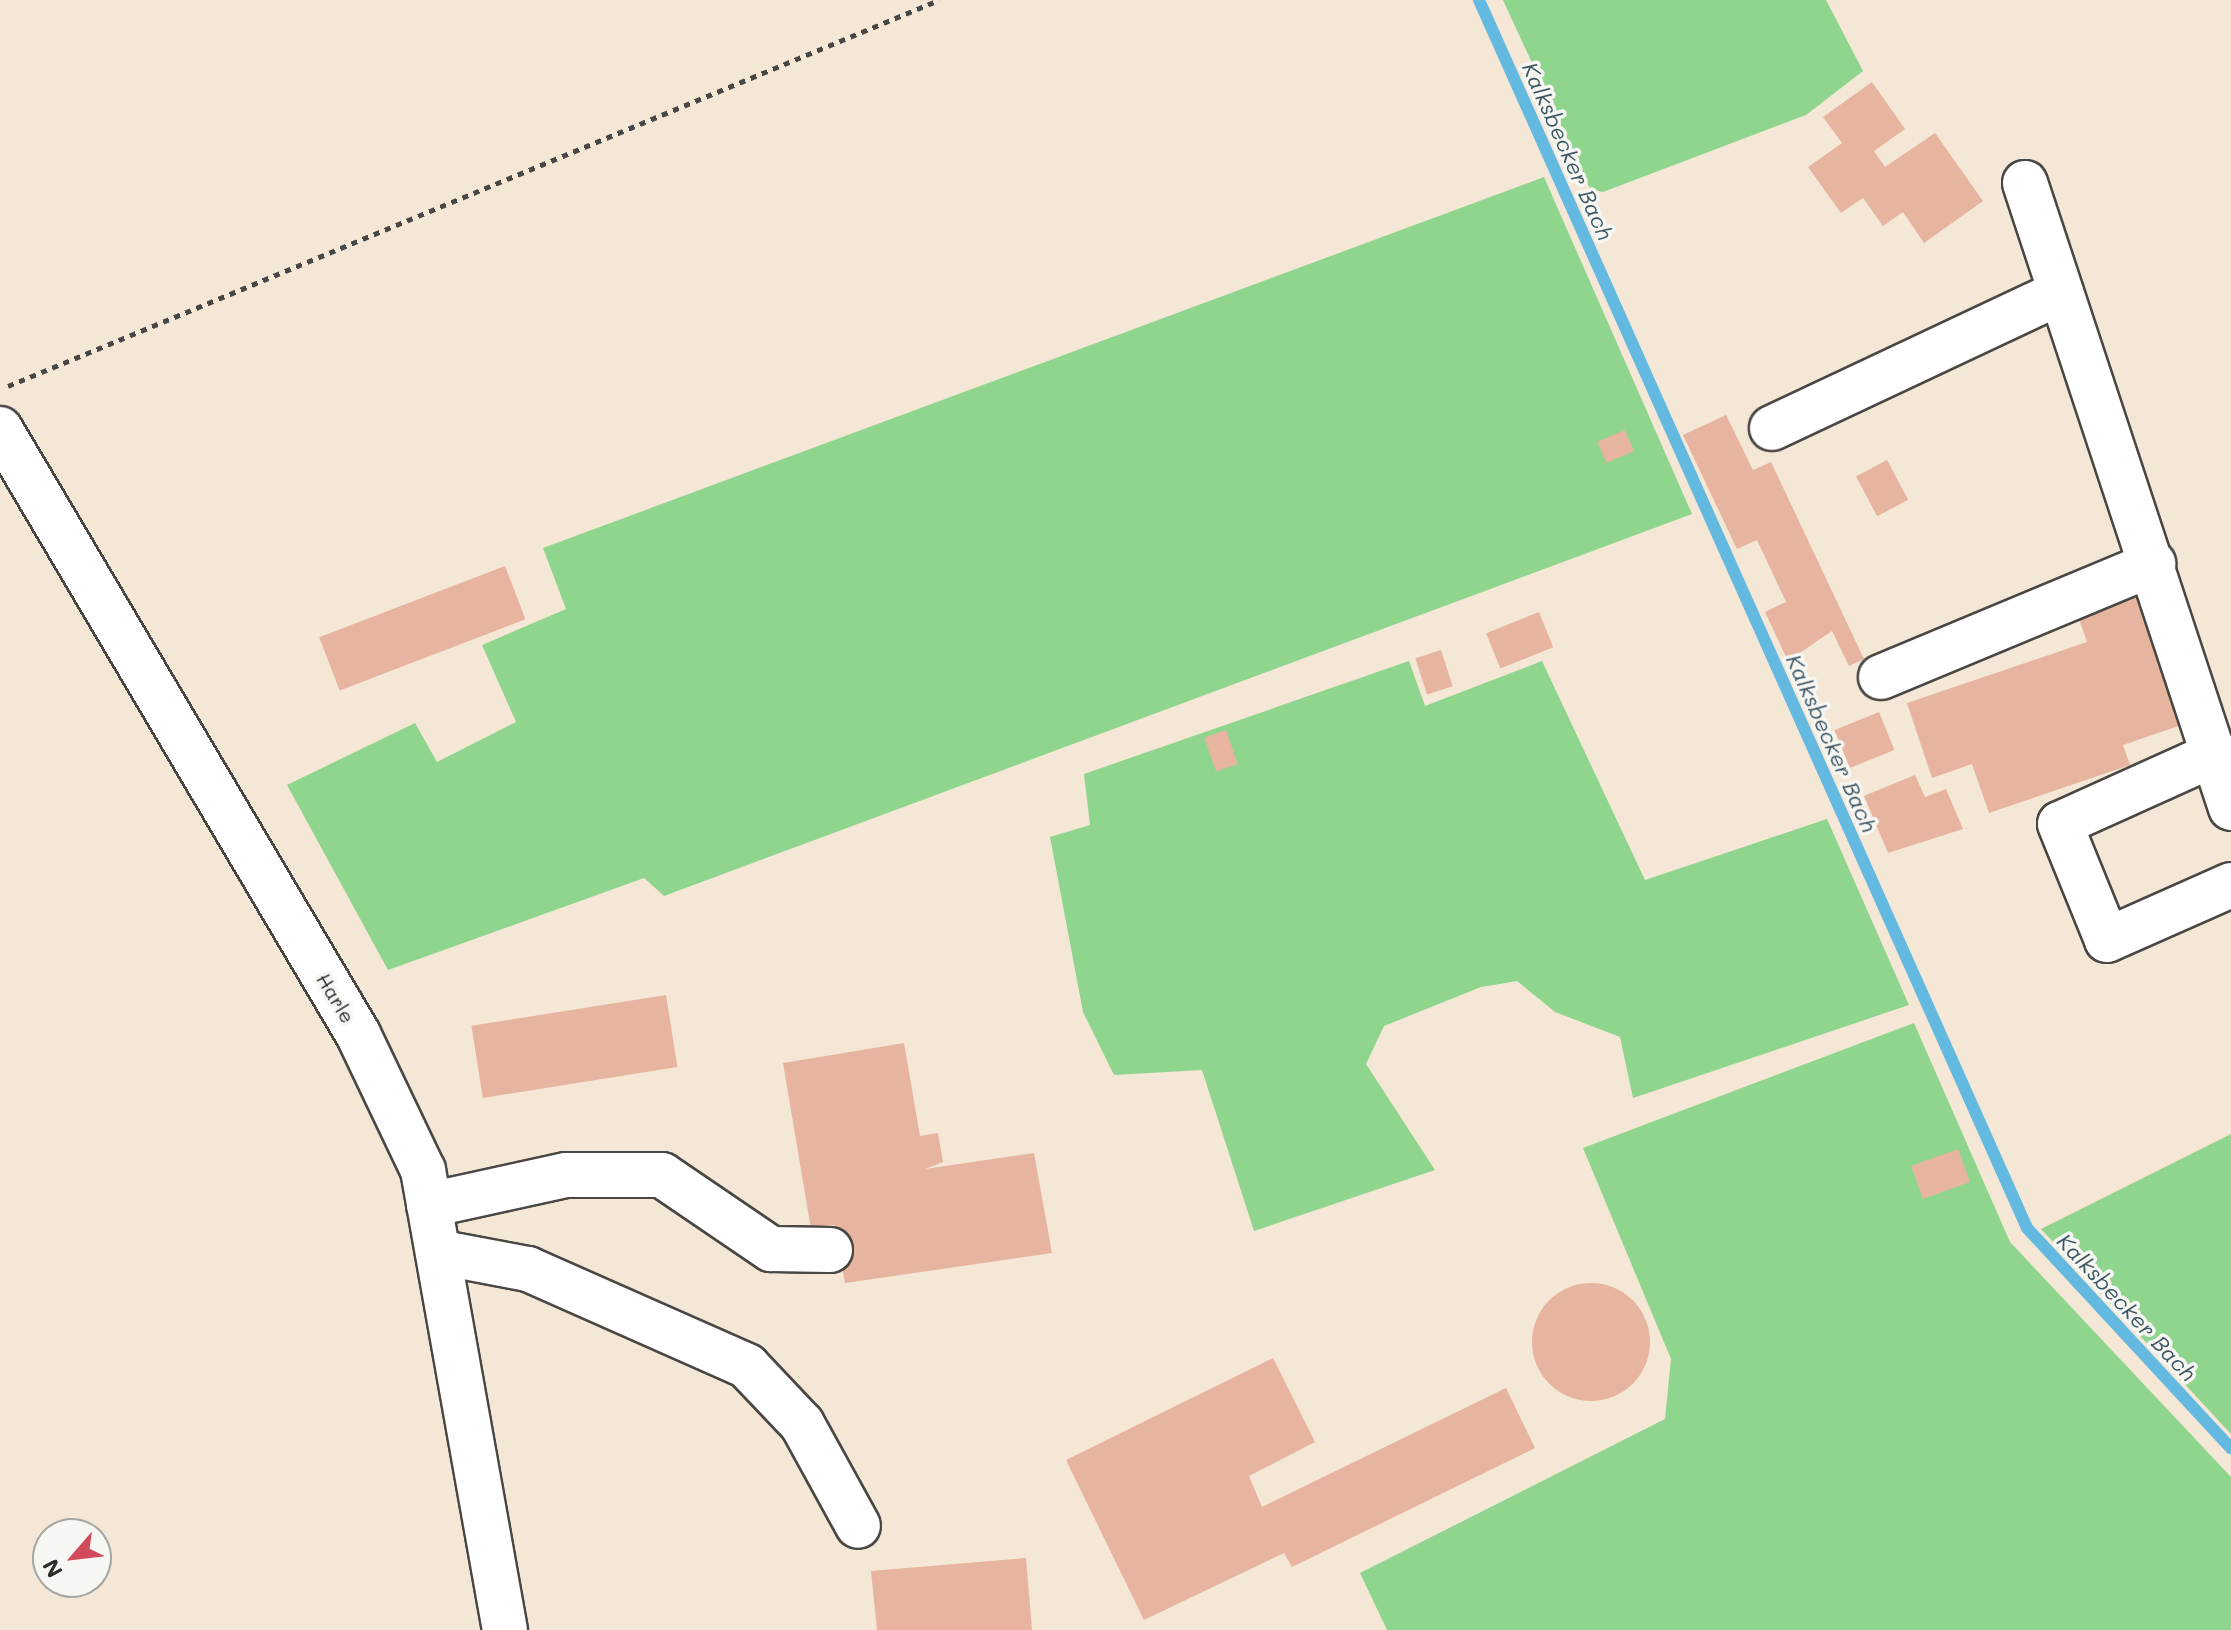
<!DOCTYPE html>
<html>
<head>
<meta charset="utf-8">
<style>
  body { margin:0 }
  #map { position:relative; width:2231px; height:1630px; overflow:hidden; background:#f4e7d5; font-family:Mali,sans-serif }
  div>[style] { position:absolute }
  .green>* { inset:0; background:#8fd58e }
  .stream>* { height:12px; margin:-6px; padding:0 6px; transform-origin:6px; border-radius:6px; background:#64b9e0 }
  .building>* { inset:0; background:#e6b49f; transform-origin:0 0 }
  .round { border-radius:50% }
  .path>* { height:5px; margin-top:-2.5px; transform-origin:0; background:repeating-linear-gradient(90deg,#494744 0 6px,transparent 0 12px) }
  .roads { filter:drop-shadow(2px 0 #494744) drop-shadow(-2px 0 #494744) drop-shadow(0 2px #494744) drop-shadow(0 -2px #494744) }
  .minor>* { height:44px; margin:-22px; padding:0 22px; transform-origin:22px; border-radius:22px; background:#fff }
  span { translate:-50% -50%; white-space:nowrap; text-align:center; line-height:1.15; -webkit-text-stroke:7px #f6f6f2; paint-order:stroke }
  .street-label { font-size:20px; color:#2b2b2b }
  .water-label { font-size:22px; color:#3c5661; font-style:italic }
  .north { position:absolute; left:32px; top:1518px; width:80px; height:80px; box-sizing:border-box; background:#f6f6f2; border:2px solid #a5a5a2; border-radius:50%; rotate:242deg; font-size:22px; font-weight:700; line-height:32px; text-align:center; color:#2b2b2b }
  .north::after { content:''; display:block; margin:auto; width:28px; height:36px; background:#d1495b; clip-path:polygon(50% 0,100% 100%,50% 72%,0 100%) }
</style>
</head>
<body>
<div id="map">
  <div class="green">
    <div style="clip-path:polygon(1503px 0,1826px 0,1863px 71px,1806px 115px,1603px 192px,1590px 189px)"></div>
    <div style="clip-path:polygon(1544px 177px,1692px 514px,664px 896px,644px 878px,388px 970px,287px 785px,415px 723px,437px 762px,516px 722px,482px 645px,566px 609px,543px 548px)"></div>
    <div style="clip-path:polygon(1409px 661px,1425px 706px,1542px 661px,1645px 880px,1827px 819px,1909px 1005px,1633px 1098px,1620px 1037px,1555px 1012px,1517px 981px,1481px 987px,1384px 1026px,1366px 1064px,1435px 1170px,1254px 1231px,1202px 1070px,1114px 1075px,1083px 1012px,1050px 837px,1090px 825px,1084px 774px)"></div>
    <div style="clip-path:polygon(1914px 1023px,2010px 1242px,2231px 1477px,2231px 1630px,1387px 1630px,1360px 1573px,1665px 1419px,1671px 1359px,1583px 1148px)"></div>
    <div style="clip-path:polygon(2231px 1134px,2231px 1434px,2041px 1229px)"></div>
  </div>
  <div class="stream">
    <div style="left:1479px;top:0;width:1345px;rotate:65.95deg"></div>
    <div style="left:2027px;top:1228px;width:300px;rotate:47.2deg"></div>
  </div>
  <div class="building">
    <div style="clip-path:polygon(1872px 82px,1905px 129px,1874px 151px,1885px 167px,1935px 133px,1983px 201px,1924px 243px,1903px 212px,1883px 226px,1863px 198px,1841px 213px,1808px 167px,1842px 143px,1823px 117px)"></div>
    <div style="clip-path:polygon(1726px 415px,1753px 470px,1771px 462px,1864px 659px,1849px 666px,1832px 631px,1788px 661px,1765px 612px,1786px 602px,1757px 540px,1737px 549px,1683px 435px)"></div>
    <div style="left:1625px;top:430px;width:23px;height:30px;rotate:67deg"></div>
    <div style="left:1887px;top:460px;width:45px;height:35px;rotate:62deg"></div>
    <div style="left:505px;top:566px;width:57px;height:199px;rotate:69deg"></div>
    <div style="clip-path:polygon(2152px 591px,2196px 720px,2123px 745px,2130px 765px,1989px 813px,1972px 764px,1932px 778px,1907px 703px,2087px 642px,2078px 616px)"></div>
    <div style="left:1539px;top:612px;width:38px;height:57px;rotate:68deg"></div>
    <div style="left:1441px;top:650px;width:38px;height:27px;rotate:72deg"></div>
    <div style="left:1879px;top:712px;width:41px;height:48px;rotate:68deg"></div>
    <div style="left:1226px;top:730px;width:36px;height:23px;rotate:71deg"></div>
    <div style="clip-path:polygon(1915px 775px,1925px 797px,1946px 789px,1963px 829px,1888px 853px,1864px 796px)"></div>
    <div style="left:666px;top:995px;width:73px;height:197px;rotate:81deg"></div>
    <div style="clip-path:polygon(904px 1043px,920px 1136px,938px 1133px,943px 1162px,925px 1169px,1034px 1153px,1052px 1253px,845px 1283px,835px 1225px,811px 1229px,783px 1063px)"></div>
    <div style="left:1958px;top:1149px;width:35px;height:50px;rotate:70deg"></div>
    <div class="round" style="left:1532px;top:1283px;width:118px;height:118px"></div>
    <div style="clip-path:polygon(1273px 1358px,1315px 1442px,1249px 1476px,1262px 1507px,1506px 1388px,1535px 1448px,1292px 1567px,1284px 1553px,1144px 1620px,1066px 1460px)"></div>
    <div style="clip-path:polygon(1026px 1558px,1032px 1630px,877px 1630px,871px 1571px)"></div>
  </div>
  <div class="path">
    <div style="left:8px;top:386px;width:1008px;rotate:-22.52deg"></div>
  </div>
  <div class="roads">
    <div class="minor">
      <div style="left:2025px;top:183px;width:658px;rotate:71.76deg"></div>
      <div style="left:1772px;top:428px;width:319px;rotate:-25.2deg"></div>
      <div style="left:0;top:429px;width:703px;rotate:59.39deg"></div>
      <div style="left:358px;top:1034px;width:151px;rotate:64.5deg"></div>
      <div style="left:423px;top:1170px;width:467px;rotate:79.9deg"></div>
      <div style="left:1881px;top:677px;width:295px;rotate:-22.6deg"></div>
      <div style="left:2217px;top:753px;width:172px;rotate:155.7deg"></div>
      <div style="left:2060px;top:824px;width:125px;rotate:67.9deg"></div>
      <div style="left:2107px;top:940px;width:136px;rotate:-23.9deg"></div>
      <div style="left:429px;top:1205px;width:140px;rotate:-12.4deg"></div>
      <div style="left:566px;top:1175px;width:96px"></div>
      <div style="left:662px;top:1175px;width:132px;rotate:34.2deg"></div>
      <div style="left:771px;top:1249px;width:59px;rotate:1deg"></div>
      <div style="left:438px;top:1252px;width:92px;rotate:10.7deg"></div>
      <div style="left:528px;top:1269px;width:240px;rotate:23.9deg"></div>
      <div style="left:747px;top:1366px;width:80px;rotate:46.5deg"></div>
      <div style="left:802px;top:1424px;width:116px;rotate:61.2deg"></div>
    </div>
  </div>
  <div class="street-label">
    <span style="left:336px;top:998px;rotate:59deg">Harle</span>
  </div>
  <div class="water-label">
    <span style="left:1568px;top:151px;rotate:66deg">Kalksbecker Bach</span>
    <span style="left:1832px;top:743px;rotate:66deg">Kalksbecker Bach</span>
    <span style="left:2127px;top:1307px;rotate:47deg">Kalksbecker Bach</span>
  </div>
  <div class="north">N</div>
</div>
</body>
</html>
